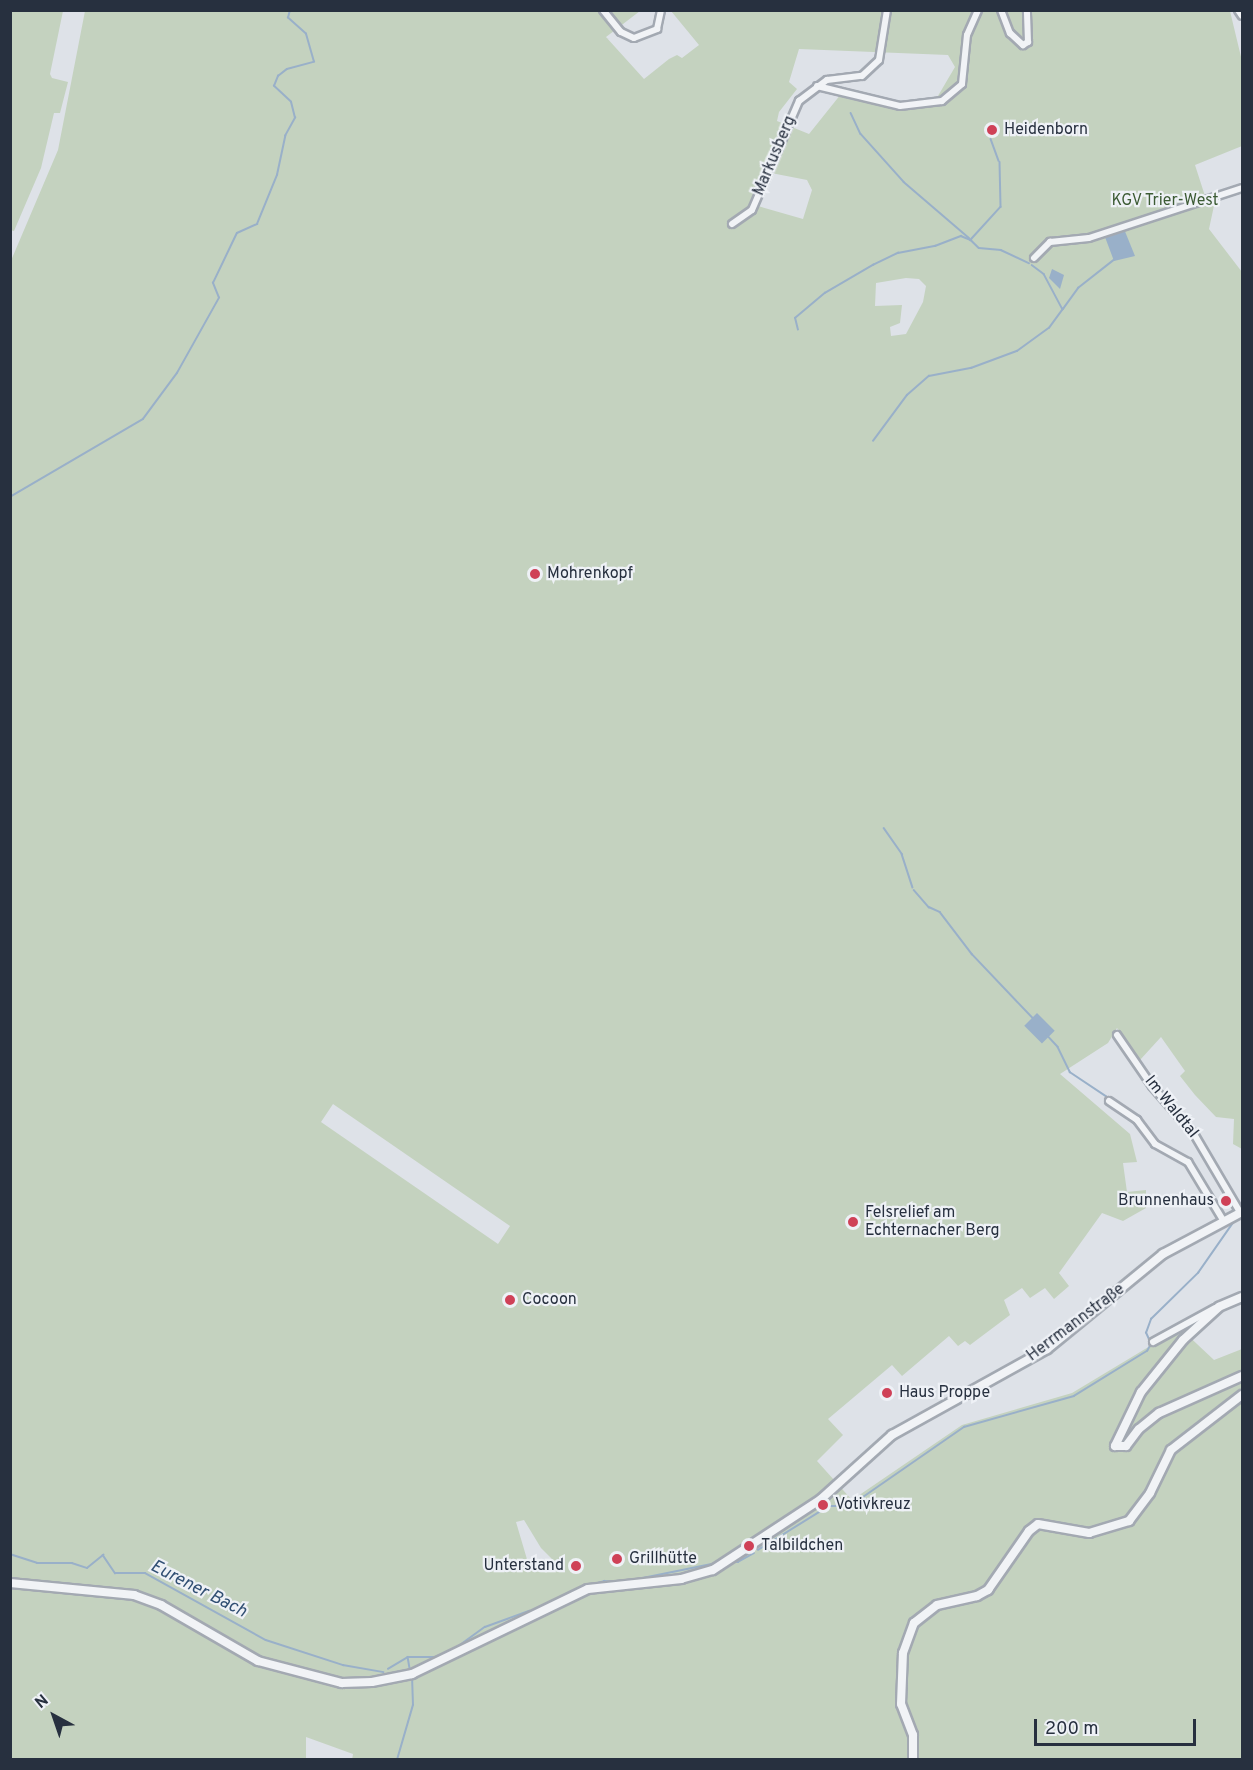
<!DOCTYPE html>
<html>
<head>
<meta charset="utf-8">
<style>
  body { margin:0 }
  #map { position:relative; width:1253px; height:1770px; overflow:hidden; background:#dee2e8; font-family:Overpass,sans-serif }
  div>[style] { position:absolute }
  .green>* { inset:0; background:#c4d2bf }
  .water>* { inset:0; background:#99b0c9; transform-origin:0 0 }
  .stream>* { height:1.5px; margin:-0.75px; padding:0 0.75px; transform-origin:0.75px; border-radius:0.75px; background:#99b0c9 }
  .roads { filter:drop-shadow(2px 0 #a3a9b2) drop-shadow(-2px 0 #a3a9b2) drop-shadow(0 2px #a3a9b2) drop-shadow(0 -2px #a3a9b2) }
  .minor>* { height:6px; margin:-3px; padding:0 3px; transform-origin:3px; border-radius:3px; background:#f1f3f6 }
  .tertiary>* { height:8px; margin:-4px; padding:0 4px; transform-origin:4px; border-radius:4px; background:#f1f3f6 }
  .dots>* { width:16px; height:16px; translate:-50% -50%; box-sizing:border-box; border:3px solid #eef1f6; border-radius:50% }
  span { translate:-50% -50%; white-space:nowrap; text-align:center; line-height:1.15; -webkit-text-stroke:4.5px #eef1f6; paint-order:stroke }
  .poi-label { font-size:16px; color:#27303f }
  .left { translate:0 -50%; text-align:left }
  .right { translate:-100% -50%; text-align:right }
  .street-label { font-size:16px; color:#27303f }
  .park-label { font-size:16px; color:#3c5b34 }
  .water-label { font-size:18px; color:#314f73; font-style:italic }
  .frame { position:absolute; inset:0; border:12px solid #27303f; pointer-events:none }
  .north { position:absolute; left:24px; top:1686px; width:60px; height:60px; -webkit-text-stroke:4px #eef1f6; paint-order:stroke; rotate:320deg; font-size:16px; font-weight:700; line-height:24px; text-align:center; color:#27303f }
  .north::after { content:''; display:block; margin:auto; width:21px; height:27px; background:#27303f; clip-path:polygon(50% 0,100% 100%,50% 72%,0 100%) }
  .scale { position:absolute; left:1034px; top:1719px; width:162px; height:27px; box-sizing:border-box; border:3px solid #27303f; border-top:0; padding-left:8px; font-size:18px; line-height:21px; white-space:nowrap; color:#27303f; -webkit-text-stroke:4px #eef1f6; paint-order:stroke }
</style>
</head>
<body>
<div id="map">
  <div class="green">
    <div style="clip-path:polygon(10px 11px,63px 11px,50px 74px,52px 78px,68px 82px,60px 113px,54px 113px,41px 168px,14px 231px,10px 230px)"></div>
    <div style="clip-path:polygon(evenodd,85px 11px,640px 11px,606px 37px,644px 79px,669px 59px,677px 55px,682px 58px,699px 45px,671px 11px,1230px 11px,1242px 61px,1242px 146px,1195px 165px,1205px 196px,1215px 201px,1209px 229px,1242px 272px,1242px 1149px,1233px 1144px,1234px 1119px,1216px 1117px,1195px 1095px,1180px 1076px,1185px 1071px,1161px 1037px,1140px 1060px,1117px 1028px,1108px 1043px,1060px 1074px,1130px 1134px,1137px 1162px,1123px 1163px,1127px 1192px,1146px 1190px,1146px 1208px,1123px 1221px,1102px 1213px,1059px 1273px,1069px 1286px,1054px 1299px,1045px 1288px,1030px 1298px,1022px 1288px,1004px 1300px,1010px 1315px,970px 1345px,965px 1341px,958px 1346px,949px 1336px,902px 1376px,892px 1365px,828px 1419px,843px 1435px,817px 1461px,852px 1500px,962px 1425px,1072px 1393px,1180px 1328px,1214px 1360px,1242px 1349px,1242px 1759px,352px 1760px,353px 1754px,306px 1737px,306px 1759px,11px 1760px,10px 263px,58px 150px,85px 11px,799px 49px,948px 55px,955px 67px,935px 101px,908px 104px,845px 89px,809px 134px,777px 121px,779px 112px,797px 89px,789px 82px,799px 49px,85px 11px,766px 172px,807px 180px,812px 190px,803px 219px,751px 204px,766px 172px,85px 11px,906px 278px,919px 279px,926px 286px,923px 302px,906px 334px,891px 336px,890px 327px,900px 323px,902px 305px,875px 306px,876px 283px,906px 278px,85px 11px,333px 1104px,510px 1226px,498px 1244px,321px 1122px,333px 1104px,85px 11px,524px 1520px,541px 1548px,558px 1565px,529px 1566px,516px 1522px,524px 1520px)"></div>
  </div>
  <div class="water">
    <div style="clip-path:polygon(1124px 229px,1135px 256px,1114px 261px,1105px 237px)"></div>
    <div style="clip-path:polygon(1052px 269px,1064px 275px,1060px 289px,1049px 278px)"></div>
    <div style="left:1037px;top:1013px;width:25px;height:18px;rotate:45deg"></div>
  </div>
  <div class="stream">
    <div style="left:851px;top:113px;width:23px;rotate:65deg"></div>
    <div style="left:861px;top:134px;width:64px;rotate:48.1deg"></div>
    <div style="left:904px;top:182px;width:86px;rotate:40.7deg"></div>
    <div style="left:991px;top:137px;width:7px;rotate:-82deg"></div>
    <div style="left:991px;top:139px;width:23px;rotate:70deg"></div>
    <div style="left:1000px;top:162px;width:45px;rotate:88.7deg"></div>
    <div style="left:1001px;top:207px;width:45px;rotate:132.3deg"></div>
    <div style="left:971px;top:240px;width:11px;rotate:45deg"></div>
    <div style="left:979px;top:248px;width:22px;rotate:5deg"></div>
    <div style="left:1001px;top:250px;width:31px;rotate:25deg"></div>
    <div style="left:1032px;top:265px;width:15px;rotate:37deg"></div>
    <div style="left:1044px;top:274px;width:40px;rotate:62deg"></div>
    <div style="left:1063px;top:309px;width:26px;rotate:-54deg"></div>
    <div style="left:1078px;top:288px;width:47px;rotate:-38.1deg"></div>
    <div style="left:798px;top:330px;width:12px;rotate:-104deg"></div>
    <div style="left:795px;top:318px;width:39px;rotate:-40deg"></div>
    <div style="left:825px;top:293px;width:56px;rotate:-30.3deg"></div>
    <div style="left:873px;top:265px;width:28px;rotate:-26deg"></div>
    <div style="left:898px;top:253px;width:38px;rotate:-11deg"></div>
    <div style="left:935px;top:246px;width:28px;rotate:-21deg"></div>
    <div style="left:961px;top:236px;width:11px;rotate:22deg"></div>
    <div style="left:873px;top:441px;width:57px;rotate:-53.5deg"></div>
    <div style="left:907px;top:395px;width:29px;rotate:-41deg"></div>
    <div style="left:929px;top:376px;width:43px;rotate:-10.8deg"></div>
    <div style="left:971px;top:368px;width:49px;rotate:-20.3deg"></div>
    <div style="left:1017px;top:351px;width:39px;rotate:-36deg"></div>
    <div style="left:1049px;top:328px;width:24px;rotate:-54deg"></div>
    <div style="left:10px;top:497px;width:154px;rotate:-30.4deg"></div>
    <div style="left:143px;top:419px;width:57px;rotate:-53.5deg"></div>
    <div style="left:177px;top:373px;width:86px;rotate:-60.8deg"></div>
    <div style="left:219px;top:298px;width:16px;rotate:-112deg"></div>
    <div style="left:213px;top:283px;width:55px;rotate:-64.4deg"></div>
    <div style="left:237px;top:233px;width:22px;rotate:-24deg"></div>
    <div style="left:257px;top:224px;width:53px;rotate:-67.8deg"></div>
    <div style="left:277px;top:175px;width:40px;rotate:-78deg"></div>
    <div style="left:285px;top:136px;width:21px;rotate:-61deg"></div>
    <div style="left:295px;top:118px;width:16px;rotate:-104deg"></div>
    <div style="left:291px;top:102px;width:23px;rotate:-137deg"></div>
    <div style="left:274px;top:86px;width:11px;rotate:-68deg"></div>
    <div style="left:278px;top:76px;width:11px;rotate:-38deg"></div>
    <div style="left:287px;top:69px;width:28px;rotate:-15deg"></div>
    <div style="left:314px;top:62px;width:29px;rotate:-106deg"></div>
    <div style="left:306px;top:34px;width:24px;rotate:-138deg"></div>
    <div style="left:288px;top:18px;width:8px;rotate:-76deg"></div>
    <div style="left:884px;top:828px;width:32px;rotate:55deg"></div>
    <div style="left:902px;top:854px;width:35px;rotate:72deg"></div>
    <div style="left:914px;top:890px;width:23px;rotate:49deg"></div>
    <div style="left:929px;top:907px;width:12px;rotate:24deg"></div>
    <div style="left:940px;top:912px;width:53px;rotate:52.7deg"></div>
    <div style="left:972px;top:954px;width:88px;rotate:46.4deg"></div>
    <div style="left:1047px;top:1035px;width:16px;rotate:47deg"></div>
    <div style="left:1058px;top:1047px;width:28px;rotate:64deg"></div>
    <div style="left:1070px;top:1072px;width:47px;rotate:33.7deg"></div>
    <div style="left:758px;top:1550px;width:84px;rotate:-31.8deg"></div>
    <div style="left:829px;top:1506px;width:21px"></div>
    <div style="left:850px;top:1506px;width:139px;rotate:-34.7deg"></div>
    <div style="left:964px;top:1427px;width:114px;rotate:-15.7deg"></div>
    <div style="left:1074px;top:1396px;width:86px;rotate:-31.7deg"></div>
    <div style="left:1147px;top:1351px;width:8px;rotate:-60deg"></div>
    <div style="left:1151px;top:1344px;width:12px;rotate:-114deg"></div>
    <div style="left:1146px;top:1333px;width:15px;rotate:-70deg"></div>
    <div style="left:1151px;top:1319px;width:66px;rotate:-44.4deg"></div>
    <div style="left:1198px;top:1273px;width:65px;rotate:-55.1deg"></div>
    <div style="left:10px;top:1554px;width:28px;rotate:18deg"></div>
    <div style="left:37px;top:1563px;width:35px"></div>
    <div style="left:72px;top:1563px;width:16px;rotate:18deg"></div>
    <div style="left:87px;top:1568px;width:21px;rotate:-39deg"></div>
    <div style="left:103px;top:1555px;width:22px;rotate:56deg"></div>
    <div style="left:115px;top:1573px;width:30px"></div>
    <div style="left:145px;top:1573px;width:138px;rotate:29deg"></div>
    <div style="left:266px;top:1640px;width:81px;rotate:18deg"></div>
    <div style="left:343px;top:1665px;width:41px;rotate:9.9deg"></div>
    <div style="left:731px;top:1561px;width:7px;rotate:8deg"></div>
    <div style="left:738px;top:1562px;width:18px;rotate:-29deg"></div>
    <div style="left:628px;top:1581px;width:95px;rotate:-11.5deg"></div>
    <div style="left:588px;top:1586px;width:17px;rotate:-17deg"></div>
    <div style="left:604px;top:1581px;width:17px;rotate:3deg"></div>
    <div style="left:535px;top:1609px;width:32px;rotate:-24deg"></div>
    <div style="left:453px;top:1650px;width:39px;rotate:-36deg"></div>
    <div style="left:485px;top:1627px;width:47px;rotate:-20deg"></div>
    <div style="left:408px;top:1657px;width:11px;rotate:80deg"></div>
    <div style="left:388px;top:1669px;width:23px;rotate:-31deg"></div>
    <div style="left:408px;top:1657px;width:27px"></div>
    <div style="left:435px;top:1657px;width:14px;rotate:-21deg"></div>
    <div style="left:397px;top:1760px;width:57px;rotate:-73.8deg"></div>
    <div style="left:413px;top:1705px;width:24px;rotate:-92deg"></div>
  </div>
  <div class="roads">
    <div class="minor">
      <div style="left:603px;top:10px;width:28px;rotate:51deg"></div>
      <div style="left:621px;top:32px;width:14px;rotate:25deg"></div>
      <div style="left:634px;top:38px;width:25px;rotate:-21deg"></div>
      <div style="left:657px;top:29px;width:19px;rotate:-78deg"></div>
      <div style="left:1001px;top:10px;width:25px;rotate:69deg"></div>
      <div style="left:1010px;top:33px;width:18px;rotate:43deg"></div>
      <div style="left:1023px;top:45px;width:6px;rotate:-31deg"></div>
      <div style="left:1028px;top:42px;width:32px;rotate:-92deg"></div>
      <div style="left:1238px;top:10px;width:7px;rotate:56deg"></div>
      <div style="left:817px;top:86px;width:85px;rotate:13.5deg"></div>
      <div style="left:900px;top:106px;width:42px;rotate:-6.8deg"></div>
      <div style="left:942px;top:101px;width:26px;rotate:-40deg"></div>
      <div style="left:962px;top:84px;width:49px;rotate:-84.2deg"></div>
      <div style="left:967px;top:35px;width:27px;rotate:-66deg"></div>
      <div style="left:732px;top:224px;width:24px;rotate:-35deg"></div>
      <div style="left:752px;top:210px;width:119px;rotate:-66.7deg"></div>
      <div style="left:799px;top:101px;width:35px;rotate:-37deg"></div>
      <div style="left:827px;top:80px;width:35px;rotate:-7deg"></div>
      <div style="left:862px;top:76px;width:23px;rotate:-43deg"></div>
      <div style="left:879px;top:60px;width:51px;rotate:-80.9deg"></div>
      <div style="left:1034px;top:258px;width:23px;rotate:-45deg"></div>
      <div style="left:1050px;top:242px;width:39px;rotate:-6deg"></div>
      <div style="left:1089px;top:238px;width:161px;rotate:-18.1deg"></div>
      <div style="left:1117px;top:1035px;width:62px;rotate:55.5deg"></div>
      <div style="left:1152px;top:1086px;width:64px;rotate:48.8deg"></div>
      <div style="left:1194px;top:1134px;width:91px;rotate:59.5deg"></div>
      <div style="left:1109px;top:1101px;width:34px;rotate:34deg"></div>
      <div style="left:1137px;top:1120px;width:30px;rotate:53deg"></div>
      <div style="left:1155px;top:1144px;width:38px;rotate:29deg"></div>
      <div style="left:1188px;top:1162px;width:68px;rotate:58.9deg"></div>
      <div style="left:1153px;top:1342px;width:71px;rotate:-28.7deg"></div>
    </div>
    <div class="tertiary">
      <div style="left:1242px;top:1297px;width:25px;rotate:157deg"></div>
      <div style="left:1219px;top:1307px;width:49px;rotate:137.5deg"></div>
      <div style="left:1183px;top:1340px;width:67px;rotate:128.9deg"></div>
      <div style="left:1141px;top:1392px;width:60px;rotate:115.7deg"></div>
      <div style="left:1115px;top:1446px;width:11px"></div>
      <div style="left:1126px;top:1446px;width:21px;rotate:-53deg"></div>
      <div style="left:1139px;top:1429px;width:26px;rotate:-39deg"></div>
      <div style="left:1159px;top:1413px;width:91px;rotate:-24deg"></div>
      <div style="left:10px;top:1583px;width:125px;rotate:5.5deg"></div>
      <div style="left:134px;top:1595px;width:29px;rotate:20deg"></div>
      <div style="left:161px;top:1605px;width:112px;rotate:30deg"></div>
      <div style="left:258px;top:1661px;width:87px;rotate:14.7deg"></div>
      <div style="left:342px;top:1683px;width:30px;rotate:-2deg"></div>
      <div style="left:372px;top:1682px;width:41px;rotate:-11.3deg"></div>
      <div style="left:412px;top:1674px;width:195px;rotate:-25.8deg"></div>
      <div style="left:588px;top:1589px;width:94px;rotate:-6.1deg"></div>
      <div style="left:681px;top:1579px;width:33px;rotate:-16deg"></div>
      <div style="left:713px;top:1570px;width:129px;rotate:-33.3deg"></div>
      <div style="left:821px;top:1499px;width:96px;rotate:-42deg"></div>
      <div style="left:892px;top:1435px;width:177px;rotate:-29deg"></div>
      <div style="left:1047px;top:1349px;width:150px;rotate:-39.3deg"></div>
      <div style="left:1163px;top:1254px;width:89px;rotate:-28deg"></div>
      <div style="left:913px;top:1760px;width:25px;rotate:-90deg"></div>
      <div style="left:913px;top:1735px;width:33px;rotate:-111deg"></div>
      <div style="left:901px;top:1704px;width:51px;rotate:-87.8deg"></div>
      <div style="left:903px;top:1653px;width:32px;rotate:-70deg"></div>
      <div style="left:914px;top:1623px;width:29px;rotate:-38deg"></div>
      <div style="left:937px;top:1605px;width:41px;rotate:-12.7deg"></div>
      <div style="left:977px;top:1596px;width:13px;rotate:-29deg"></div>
      <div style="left:988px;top:1590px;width:72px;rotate:-55.2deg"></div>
      <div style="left:1029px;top:1531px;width:11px;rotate:-38deg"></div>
      <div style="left:1038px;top:1524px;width:52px;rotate:10deg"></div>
      <div style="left:1089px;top:1533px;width:42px;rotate:-16.7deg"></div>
      <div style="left:1129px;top:1521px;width:35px;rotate:-53deg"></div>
      <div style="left:1150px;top:1493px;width:48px;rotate:-64deg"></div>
      <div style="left:1171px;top:1450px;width:90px;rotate:-37.8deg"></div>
    </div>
  </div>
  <div class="dots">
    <div style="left:992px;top:130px;background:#cf4157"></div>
    <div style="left:535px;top:574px;background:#cf4157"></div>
    <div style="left:1226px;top:1201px;background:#cf4157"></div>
    <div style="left:853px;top:1222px;background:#cf4157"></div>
    <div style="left:510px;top:1300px;background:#cf4157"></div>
    <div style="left:887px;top:1393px;background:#cf4157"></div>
    <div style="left:823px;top:1505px;background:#cf4157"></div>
    <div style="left:749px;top:1546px;background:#cf4157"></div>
    <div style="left:617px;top:1559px;background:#cf4157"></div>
    <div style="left:576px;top:1566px;background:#cf4157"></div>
  </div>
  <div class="poi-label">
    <span class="left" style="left:1004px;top:130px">Heidenborn</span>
    <span class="left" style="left:547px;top:574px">Mohrenkopf</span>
    <span class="right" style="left:1214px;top:1201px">Brunnenhaus</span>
    <span class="left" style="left:865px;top:1222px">Felsrelief am<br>Echternacher Berg</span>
    <span class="left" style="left:522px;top:1300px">Cocoon</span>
    <span class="left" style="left:899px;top:1393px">Haus Proppe</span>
    <span class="left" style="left:835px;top:1505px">Votivkreuz</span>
    <span class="left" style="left:761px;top:1546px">Talbildchen</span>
    <span class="left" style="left:629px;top:1559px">Grillhütte</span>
    <span class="right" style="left:564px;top:1566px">Unterstand</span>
  </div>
  <div class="street-label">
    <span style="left:775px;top:156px;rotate:-67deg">Markusberg</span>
    <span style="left:1171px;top:1107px;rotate:51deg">Im Waldtal</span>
    <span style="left:1076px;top:1323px;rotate:-37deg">Herrmannstraße</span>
  </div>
  <div class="park-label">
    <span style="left:1165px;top:201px">KGV Trier-West</span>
  </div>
  <div class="water-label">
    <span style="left:198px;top:1590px;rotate:27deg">Eurener Bach</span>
  </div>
  <div class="frame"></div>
  <div class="north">N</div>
  <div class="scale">200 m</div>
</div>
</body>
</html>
